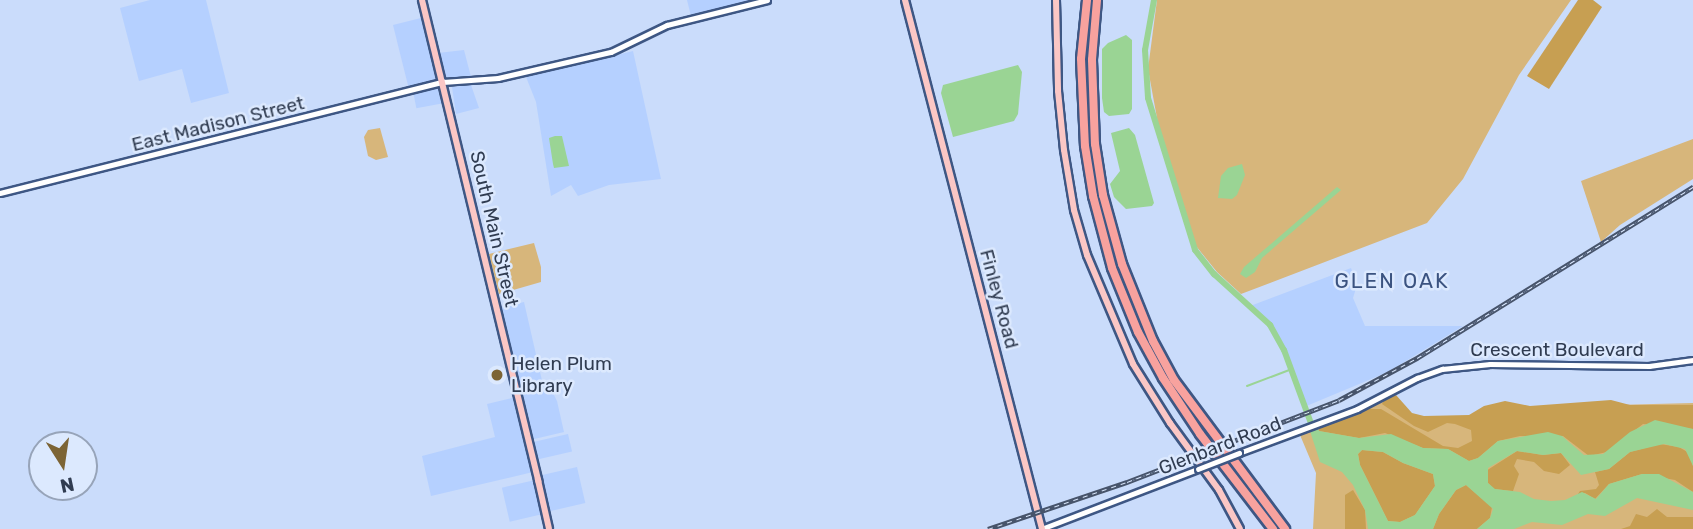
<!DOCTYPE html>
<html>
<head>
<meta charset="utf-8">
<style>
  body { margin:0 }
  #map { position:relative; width:1693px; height:529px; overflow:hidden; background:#cadcfb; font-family:Rubik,sans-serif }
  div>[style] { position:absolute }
  .built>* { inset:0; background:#b5d0ff; transform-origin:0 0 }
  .green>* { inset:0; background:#d7b67b }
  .forest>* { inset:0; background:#c79f52 }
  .water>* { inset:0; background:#9ad494 }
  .stream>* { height:2px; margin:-1px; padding:0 1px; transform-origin:1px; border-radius:1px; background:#9ad494 }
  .river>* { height:6px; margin:-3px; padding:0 3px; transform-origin:3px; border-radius:3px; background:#9ad494 }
  .roads { filter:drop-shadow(2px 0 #3e5784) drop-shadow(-2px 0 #3e5784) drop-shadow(0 2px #3e5784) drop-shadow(0 -2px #3e5784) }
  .minor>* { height:4.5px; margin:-2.25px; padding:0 2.25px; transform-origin:2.25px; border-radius:2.25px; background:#fff }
  .major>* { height:6px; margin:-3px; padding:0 3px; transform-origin:3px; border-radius:3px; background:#fbc7c5 }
  .highway>* { height:8px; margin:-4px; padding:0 4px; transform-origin:4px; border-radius:4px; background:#f8a29e }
  .rail>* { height:4.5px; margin-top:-2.25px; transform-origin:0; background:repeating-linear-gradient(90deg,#dce9fe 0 5px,#47546b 0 10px); box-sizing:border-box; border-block:2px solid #47546b }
  .bridges { filter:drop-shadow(2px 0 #3e5784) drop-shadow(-2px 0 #3e5784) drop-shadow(0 2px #3e5784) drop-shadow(0 -2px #3e5784) }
  .minor-bridge>* { height:4.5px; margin:-2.25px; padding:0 2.25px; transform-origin:2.25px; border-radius:2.25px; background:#fff }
  .dots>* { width:19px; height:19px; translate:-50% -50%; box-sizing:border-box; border:4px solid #dce9fe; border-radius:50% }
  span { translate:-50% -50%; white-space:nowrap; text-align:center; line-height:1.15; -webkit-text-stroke:5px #dce9fe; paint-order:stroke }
  .street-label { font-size:19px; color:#303c51 }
  .poi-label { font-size:19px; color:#303c51 }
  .left { translate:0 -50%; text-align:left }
  .neighbourhood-label { font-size:21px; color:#3b5380; letter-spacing:2px }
  .north { position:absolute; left:28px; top:431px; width:70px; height:70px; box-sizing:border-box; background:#dce9fe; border:2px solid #97a4b9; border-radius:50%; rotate:168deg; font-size:19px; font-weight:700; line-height:28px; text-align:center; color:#303c51 }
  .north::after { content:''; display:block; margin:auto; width:24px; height:32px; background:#7c6435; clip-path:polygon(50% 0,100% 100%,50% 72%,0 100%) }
</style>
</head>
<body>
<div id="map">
  <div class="built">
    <div style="clip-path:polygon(150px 0,206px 0,229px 93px,191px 103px,182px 69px,139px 81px,120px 8px)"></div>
    <div style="clip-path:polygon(687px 0,756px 0,691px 16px)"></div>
    <div style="left:425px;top:17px;width:65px;height:33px;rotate:76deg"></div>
    <div style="clip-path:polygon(464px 50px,471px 77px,445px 80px,438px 53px)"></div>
    <div style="clip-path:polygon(633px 51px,661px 179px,609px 185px,578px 196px,571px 185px,551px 196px,536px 102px,526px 77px)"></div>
    <div style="left:442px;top:83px;width:20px;height:30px;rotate:79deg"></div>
    <div style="clip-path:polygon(471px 85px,479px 108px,456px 114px,452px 87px)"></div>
    <div style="clip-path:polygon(1351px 268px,1357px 285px,1353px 298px,1365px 326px,1463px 326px,1388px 372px,1304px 407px,1284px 350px,1270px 325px,1250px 306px)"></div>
    <div style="clip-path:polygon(524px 302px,543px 385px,552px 391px,557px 401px,564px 432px,530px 440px,499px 308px)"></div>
    <div style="clip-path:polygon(516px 397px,533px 472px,431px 496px,422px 456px,495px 437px,487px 404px)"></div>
    <div style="left:568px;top:434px;width:18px;height:39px;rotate:77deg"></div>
    <div style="left:577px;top:467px;width:37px;height:40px;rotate:77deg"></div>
    <div style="left:535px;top:480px;width:35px;height:34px;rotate:77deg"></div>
  </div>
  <div class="green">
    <div style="clip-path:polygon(1157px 0,1571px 0,1519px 75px,1463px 179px,1427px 223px,1241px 294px,1217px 272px,1196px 246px,1159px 129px,1148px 69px)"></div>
    <div style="clip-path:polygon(380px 128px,388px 157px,376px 160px,368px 156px,364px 137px,368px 130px)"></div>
    <div style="clip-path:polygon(1693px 139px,1693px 179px,1620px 225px,1601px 242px,1581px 181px)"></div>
    <div style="clip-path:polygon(534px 243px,541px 267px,541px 282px,499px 294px,489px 254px)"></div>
    <div style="clip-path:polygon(1393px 394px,1416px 426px,1488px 416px,1489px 408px,1693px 403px,1693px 529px,1313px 529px,1316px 473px,1300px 435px)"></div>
  </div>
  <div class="forest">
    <div style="clip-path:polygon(1578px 0,1593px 0,1602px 7px,1549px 89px,1527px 76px)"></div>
    <div style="clip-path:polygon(1396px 395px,1412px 413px,1424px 416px,1469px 415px,1484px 406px,1505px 401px,1530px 406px,1611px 400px,1630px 405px,1693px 405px,1693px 429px,1643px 424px,1607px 452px,1589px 456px,1563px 436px,1520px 436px,1498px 441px,1478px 458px,1469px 461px,1448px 449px,1423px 448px,1385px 433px,1359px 438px,1319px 431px,1318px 428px,1367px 409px,1381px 409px,1443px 446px,1458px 448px,1472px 441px,1471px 430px,1455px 424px,1447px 423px,1428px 432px,1414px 426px,1382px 404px,1384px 400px)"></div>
    <div style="clip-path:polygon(1660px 444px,1679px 447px,1689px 453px,1693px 466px,1693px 492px,1675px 480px,1642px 474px,1609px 484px,1595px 499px,1585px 493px,1578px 494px,1580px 491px,1596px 489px,1599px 485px,1595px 472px,1609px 469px,1630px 452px)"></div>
    <div style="clip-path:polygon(1362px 450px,1383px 452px,1403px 463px,1433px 474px,1435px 486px,1415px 515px,1400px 522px,1388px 521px,1360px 465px,1358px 454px)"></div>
    <div style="clip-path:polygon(1517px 451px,1543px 455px,1561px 453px,1570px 465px,1559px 474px,1544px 471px,1534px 462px,1517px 459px,1514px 466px,1519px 474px,1513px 491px,1494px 489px,1488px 483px,1486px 471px)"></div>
    <div style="clip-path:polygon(1466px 485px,1492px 507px,1490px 518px,1477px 529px,1433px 529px,1439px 514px,1456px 490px)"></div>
    <div style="clip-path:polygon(1353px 490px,1365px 510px,1366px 529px,1345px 529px,1345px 495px)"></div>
    <div style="clip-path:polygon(1657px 509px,1667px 517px,1693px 517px,1693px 529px,1621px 529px,1630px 526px,1636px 514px,1647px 517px)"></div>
  </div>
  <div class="water">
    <div style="clip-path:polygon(1126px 35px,1132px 40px,1132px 109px,1129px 114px,1109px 116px,1104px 112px,1102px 98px,1102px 49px,1108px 43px)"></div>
    <div style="clip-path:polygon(1018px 65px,1022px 72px,1018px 114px,1014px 121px,953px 137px,941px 93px,943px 85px)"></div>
    <div style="clip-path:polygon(1129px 128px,1135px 135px,1154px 203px,1152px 206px,1126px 209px,1114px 197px,1110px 184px,1120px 171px,1111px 133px)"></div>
    <div style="clip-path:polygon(555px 136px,562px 136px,569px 166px,554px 168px,553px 164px,549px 138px)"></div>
    <div style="clip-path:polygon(1242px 164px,1245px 175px,1237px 195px,1232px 199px,1218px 198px,1221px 176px,1228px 168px)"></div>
    <div style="clip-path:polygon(1337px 187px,1341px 190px,1262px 258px,1255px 272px,1246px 278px,1240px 274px,1244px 267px)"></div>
    <div style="clip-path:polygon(evenodd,1655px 420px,1693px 429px,1693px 466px,1685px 449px,1664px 444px,1630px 452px,1609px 469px,1581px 475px,1561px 453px,1543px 455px,1517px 451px,1488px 468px,1488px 483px,1495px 489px,1520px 492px,1534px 499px,1551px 501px,1565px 500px,1582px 492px,1596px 499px,1609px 484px,1642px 474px,1659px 474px,1693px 492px,1693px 510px,1637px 498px,1605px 516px,1588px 514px,1562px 525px,1532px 522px,1514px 529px,1477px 529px,1490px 518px,1493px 509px,1466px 485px,1456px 490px,1439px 514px,1433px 529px,1368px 529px,1365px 510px,1353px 485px,1342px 472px,1320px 462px,1310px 431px,1318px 428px,1319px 431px,1359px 438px,1391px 434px,1423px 448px,1448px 449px,1469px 461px,1478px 458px,1498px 441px,1548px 432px,1562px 436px,1584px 455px,1603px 454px,1630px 432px,1655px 420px,1362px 450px,1383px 452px,1403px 463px,1433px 474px,1435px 486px,1415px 515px,1400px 522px,1388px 521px,1360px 465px,1358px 454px,1362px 450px)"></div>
  </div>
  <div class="stream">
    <div style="left:1247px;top:386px;width:48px;rotate:-20.7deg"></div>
  </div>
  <div class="river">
    <div style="left:1154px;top:0;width:51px;rotate:100.2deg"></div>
    <div style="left:1145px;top:50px;width:48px;rotate:86.4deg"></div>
    <div style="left:1148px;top:98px;width:159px;rotate:72.8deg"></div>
    <div style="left:1195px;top:250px;width:31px;rotate:52deg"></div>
    <div style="left:1214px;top:274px;width:76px;rotate:42.3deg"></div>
    <div style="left:1270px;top:325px;width:29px;rotate:61deg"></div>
    <div style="left:1284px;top:350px;width:84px;rotate:69.8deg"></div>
  </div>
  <div class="roads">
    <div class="minor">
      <div style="left:0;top:193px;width:457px;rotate:-14.1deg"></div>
      <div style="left:443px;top:82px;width:55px;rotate:-4.2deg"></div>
      <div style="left:498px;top:78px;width:116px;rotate:-13deg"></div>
      <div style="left:611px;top:52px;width:62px;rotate:-25.7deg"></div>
      <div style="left:667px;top:25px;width:103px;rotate:-14deg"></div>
      <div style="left:1239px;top:453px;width:126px;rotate:-20.4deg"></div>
      <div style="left:1357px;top:409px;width:68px;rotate:-27.3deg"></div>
      <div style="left:1417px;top:378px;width:27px;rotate:-20deg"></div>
      <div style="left:1442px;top:369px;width:48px;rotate:-5.9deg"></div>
      <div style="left:1490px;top:364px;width:159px;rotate:0.7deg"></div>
      <div style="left:1649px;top:366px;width:44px;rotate:-7.8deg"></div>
      <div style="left:1044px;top:528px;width:165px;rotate:-21deg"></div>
    </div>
    <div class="major">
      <div style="left:422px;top:0;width:495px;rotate:76.4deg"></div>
      <div style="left:905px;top:0;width:546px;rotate:75.48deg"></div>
      <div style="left:1056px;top:0;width:91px;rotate:88.7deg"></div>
      <div style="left:1058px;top:91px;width:59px;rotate:84.2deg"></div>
      <div style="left:1064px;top:150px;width:61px;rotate:80.5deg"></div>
      <div style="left:1074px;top:210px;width:47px;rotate:73.9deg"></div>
      <div style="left:1087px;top:255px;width:118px;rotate:67.1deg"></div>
      <div style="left:1133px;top:364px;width:70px;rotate:57.9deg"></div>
      <div style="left:1170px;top:423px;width:83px;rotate:53.8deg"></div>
      <div style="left:1219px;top:490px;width:44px;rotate:61.7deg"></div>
      <div style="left:538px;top:480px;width:50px;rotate:77.3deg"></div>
    </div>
    <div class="highway">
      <div style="left:1087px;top:0;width:59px;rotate:95.8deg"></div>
      <div style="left:1081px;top:59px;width:87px;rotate:87.4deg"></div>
      <div style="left:1085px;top:146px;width:51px;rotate:80.9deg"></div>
      <div style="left:1093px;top:196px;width:74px;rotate:75.2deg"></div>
      <div style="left:1112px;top:268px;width:69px;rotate:67.9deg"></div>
      <div style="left:1138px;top:332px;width:52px;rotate:61.5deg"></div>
      <div style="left:1163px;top:378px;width:67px;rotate:56.5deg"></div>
      <div style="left:1200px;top:434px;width:120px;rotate:52.5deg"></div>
      <div style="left:1097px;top:0;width:60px;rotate:94.8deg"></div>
      <div style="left:1092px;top:60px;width:84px;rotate:88deg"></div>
      <div style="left:1095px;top:144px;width:52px;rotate:81.1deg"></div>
      <div style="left:1103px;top:195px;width:72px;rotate:74.6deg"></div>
      <div style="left:1122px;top:264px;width:83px;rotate:68.1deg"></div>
      <div style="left:1153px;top:341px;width:44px;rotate:61.7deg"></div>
      <div style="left:1174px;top:380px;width:186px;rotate:53.3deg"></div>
    </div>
  </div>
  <div class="rail">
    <div style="left:988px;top:529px;width:147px;rotate:-18.7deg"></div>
    <div style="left:1127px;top:482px;width:227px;rotate:-21.1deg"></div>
    <div style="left:1339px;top:400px;width:89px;rotate:-28.3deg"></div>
    <div style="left:1417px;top:358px;width:325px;rotate:-31.8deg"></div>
  </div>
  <div class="bridges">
    <div class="minor-bridge">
      <div style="left:1198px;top:469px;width:44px;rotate:-21.3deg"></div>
    </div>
  </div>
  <div class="dots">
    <div style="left:497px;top:375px;background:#7c6435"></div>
  </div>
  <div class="street-label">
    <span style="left:218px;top:124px;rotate:-14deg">East Madison Street</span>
    <span style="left:494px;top:229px;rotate:77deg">South Main Street</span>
    <span style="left:999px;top:299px;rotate:75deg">Finley Road</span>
    <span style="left:1557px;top:350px">Crescent Boulevard</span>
    <span style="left:1220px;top:446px;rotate:-21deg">Glenbard Road</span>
  </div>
  <div class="poi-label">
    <span class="left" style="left:511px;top:375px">Helen Plum<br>Library</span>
  </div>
  <div class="neighbourhood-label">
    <span style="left:1392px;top:281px">GLEN OAK</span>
  </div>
  <div class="north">N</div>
</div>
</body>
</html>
